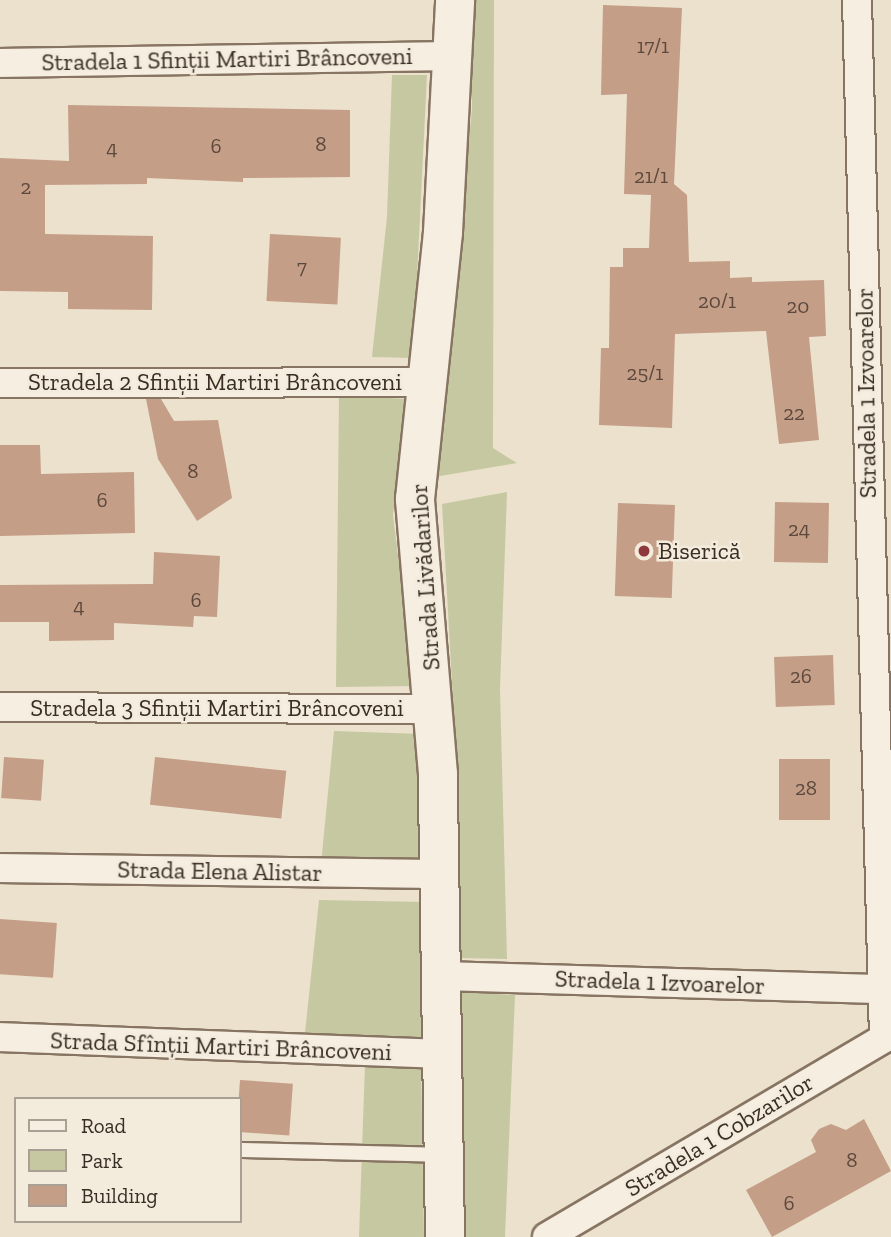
<!DOCTYPE html>
<html>
<head>
<meta charset="utf-8">
<style>
  body { margin:0 }
  #map { position:relative; width:891px; height:1237px; overflow:hidden; background:#ebe1cd; font-family:"Zilla Slab",serif }
  div>[style] { position:absolute }
  .green>* { inset:0; background:#c6c8a1 }
  .building>* { inset:0; background:#c59e87; transform-origin:0 0 }
  .roads { filter:drop-shadow(2px 0 #877462) drop-shadow(-2px 0 #877462) drop-shadow(0 2px #877462) drop-shadow(0 -2px #877462) }
  .lane>* { height:14px; margin:-7px; padding:0 7px; transform-origin:7px; border-radius:7px; background:#f6eee0 }
  .street>* { height:28px; margin:-14px; padding:0 14px; transform-origin:14px; border-radius:14px; background:#f6eee0 }
  .secondary>* { height:38px; margin:-19px; padding:0 19px; transform-origin:19px; border-radius:19px; background:#f6eee0 }
  .dots>* { width:19px; height:19px; translate:-50% -50%; box-sizing:border-box; border:4px solid #f3ebdc; border-radius:50% }
  span { translate:-50% -50%; white-space:nowrap; text-align:center; line-height:1.15; -webkit-text-stroke:5px #f3ebdc; paint-order:stroke }
  .number-label { font-size:21px; color:#5c493d }
  .number-label span { -webkit-text-stroke-width:0 }
  .street-label { font-size:24px; color:#392d24 }
  .poi-label { font-size:24px; color:#392d24 }
  .left { translate:0 -50%; text-align:left }
  .legend { position:absolute; left:14px; top:1097px; width:228px; height:126px; box-sizing:border-box; background:#f3ebdc; border:2px solid #a99f92; margin:0; padding:9px 12px; list-style:none; font-size:21px; color:#392d24 }
  .legend li { display:flex; align-items:center; gap:14px; height:35px }
  .legend b { width:35px; border:2px solid #a99f92 }
</style>
</head>
<body>
<div id="map">
  <div class="green">
    <div style="clip-path:polygon(472px 0,494px 0,493px 448px,517px 463px,434px 477px,472px 109px)"></div>
    <div style="clip-path:polygon(392px 75px,427px 75px,413px 358px,372px 357px,387px 217px)"></div>
    <div style="clip-path:polygon(339px 395px,407px 399px,393px 515px,414px 686px,336px 687px)"></div>
    <div style="clip-path:polygon(507px 492px,500px 689px,507px 959px,459px 958px,458px 790px,442px 504px)"></div>
    <div style="clip-path:polygon(334px 731px,421px 734px,425px 865px,321px 864px)"></div>
    <div style="clip-path:polygon(319px 900px,425px 902px,426px 1040px,305px 1033px)"></div>
    <div style="clip-path:polygon(460px 992px,515px 995px,505px 1237px,459px 1237px)"></div>
    <div style="clip-path:polygon(365px 1064px,421px 1065px,424px 1237px,359px 1237px)"></div>
  </div>
  <div class="building">
    <div style="clip-path:polygon(603px 5px,682px 8px,674px 184px,687px 195px,689px 262px,730px 261px,730px 278px,752px 277px,752px 282px,824px 280px,826px 336px,809px 337px,819px 440px,779px 444px,766px 331px,675px 334px,672px 428px,599px 425px,601px 348px,609px 348px,610px 267px,623px 267px,623px 248px,649px 248px,651px 195px,624px 194px,627px 94px,601px 95px)"></div>
    <div style="clip-path:polygon(68px 105px,350px 110px,350px 177px,243px 178px,243px 182px,147px 178px,147px 184px,45px 185px,45px 234px,153px 236px,152px 310px,68px 309px,68px 292px,0 291px,0 158px,69px 161px)"></div>
    <div style="left:270px;top:234px;width:71px;height:67px;rotate:3deg"></div>
    <div style="clip-path:polygon(146px 399px,161px 399px,174px 421px,218px 420px,232px 498px,197px 521px,158px 459px)"></div>
    <div style="clip-path:polygon(0 445px,40px 445px,41px 474px,134px 472px,135px 533px,0 536px)"></div>
    <div style="left:775px;top:502px;width:54px;height:60px;rotate:1deg"></div>
    <div style="left:618px;top:503px;width:57px;height:93px;rotate:2deg"></div>
    <div style="clip-path:polygon(154px 552px,220px 556px,217px 617px,194px 616px,193px 627px,114px 623px,114px 640px,49px 641px,49px 622px,0 622px,0 585px,153px 584px)"></div>
    <div style="left:833px;top:655px;width:50px;height:59px;rotate:88deg"></div>
    <div style="left:4px;top:757px;width:40px;height:41px;rotate:4deg"></div>
    <div style="left:155px;top:757px;width:132px;height:48px;rotate:6deg"></div>
    <div style="left:779px;top:759px;width:51px;height:61px"></div>
    <div style="left:0;top:919px;width:57px;height:55px;rotate:4deg"></div>
    <div style="left:240px;top:1080px;width:53px;height:52px;rotate:4deg"></div>
    <div style="clip-path:polygon(864px 1119px,891px 1171px,772px 1237px,746px 1190px,816px 1152px,811px 1140px,819px 1129px,831px 1124px,846px 1130px)"></div>
  </div>
  <div class="roads">
    <div class="lane">
      <div style="left:240px;top:1150px;width:201px;rotate:1.4deg"></div>
    </div>
    <div class="street">
      <div style="left:857px;top:0;width:1038px;rotate:88.51deg"></div>
      <div style="left:0;top:63px;width:454px;rotate:-0.9deg"></div>
      <div style="left:0;top:383px;width:430px;rotate:-0.1deg"></div>
      <div style="left:0;top:707px;width:435px;rotate:0.3deg"></div>
      <div style="left:0;top:868px;width:439px;rotate:0.8deg"></div>
      <div style="left:440px;top:976px;width:439px;rotate:1.7deg"></div>
      <div style="left:0;top:1037px;width:442px;rotate:2.2deg"></div>
      <div style="left:547px;top:1237px;width:399px;rotate:-30.5deg"></div>
    </div>
    <div class="secondary">
      <div style="left:445px;top:1237px;width:463px;rotate:-90.9deg"></div>
      <div style="left:438px;top:774px;width:276px;rotate:-94.8deg"></div>
      <div style="left:415px;top:499px;width:268px;rotate:-84deg"></div>
      <div style="left:443px;top:232px;width:232px;rotate:-87deg"></div>
    </div>
  </div>
  <div class="dots">
    <div style="left:644px;top:551px;background:#8f383d"></div>
  </div>
  <div class="number-label">
    <span style="left:653px;top:46px">17/1</span>
    <span style="left:321px;top:144px">8</span>
    <span style="left:216px;top:146px">6</span>
    <span style="left:112px;top:148px">4</span>
    <span style="left:651px;top:176px">21/1</span>
    <span style="left:26px;top:187px">2</span>
    <span style="left:302px;top:267px">7</span>
    <span style="left:717px;top:301px">20/1</span>
    <span style="left:798px;top:306px">20</span>
    <span style="left:645px;top:373px">25/1</span>
    <span style="left:794px;top:413px">22</span>
    <span style="left:193px;top:471px">8</span>
    <span style="left:102px;top:500px">6</span>
    <span style="left:799px;top:529px">24</span>
    <span style="left:196px;top:600px">6</span>
    <span style="left:79px;top:606px">4</span>
    <span style="left:801px;top:676px">26</span>
    <span style="left:806px;top:788px">28</span>
    <span style="left:852px;top:1160px">8</span>
    <span style="left:789px;top:1203px">6</span>
  </div>
  <div class="street-label">
    <span style="left:227px;top:59px;rotate:-1deg">Stradela 1 Sfinții Martiri Brâncoveni</span>
    <span style="left:215px;top:382px">Stradela 2 Sfinții Martiri Brâncoveni</span>
    <span style="left:866px;top:393px;rotate:-91deg">Stradela 1 Izvoarelor</span>
    <span style="left:425px;top:577px;rotate:-94deg">Strada Livădarilor</span>
    <span style="left:217px;top:708px">Stradela 3 Sfinții Martiri Brâncoveni</span>
    <span style="left:220px;top:871px;rotate:1deg">Strada Elena Alistar</span>
    <span style="left:660px;top:982px;rotate:2deg">Stradela 1 Izvoarelor</span>
    <span style="left:221px;top:1046px;rotate:2deg">Strada Sfînții Martiri Brâncoveni</span>
    <span style="left:719px;top:1135px;rotate:-31deg">Stradela 1 Cobzarilor</span>
  </div>
  <div class="poi-label">
    <span class="left" style="left:658px;top:551px">Biserică</span>
  </div>
  <ul class="legend">
  <li><b style="height:9px;background:#f6eee0"></b>Road</li>
  <li><b style="height:19px;background:#c6c8a1"></b>Park</li>
  <li><b style="height:19px;background:#c59e87"></b>Building</li>
  </ul>
</div>
</body>
</html>
